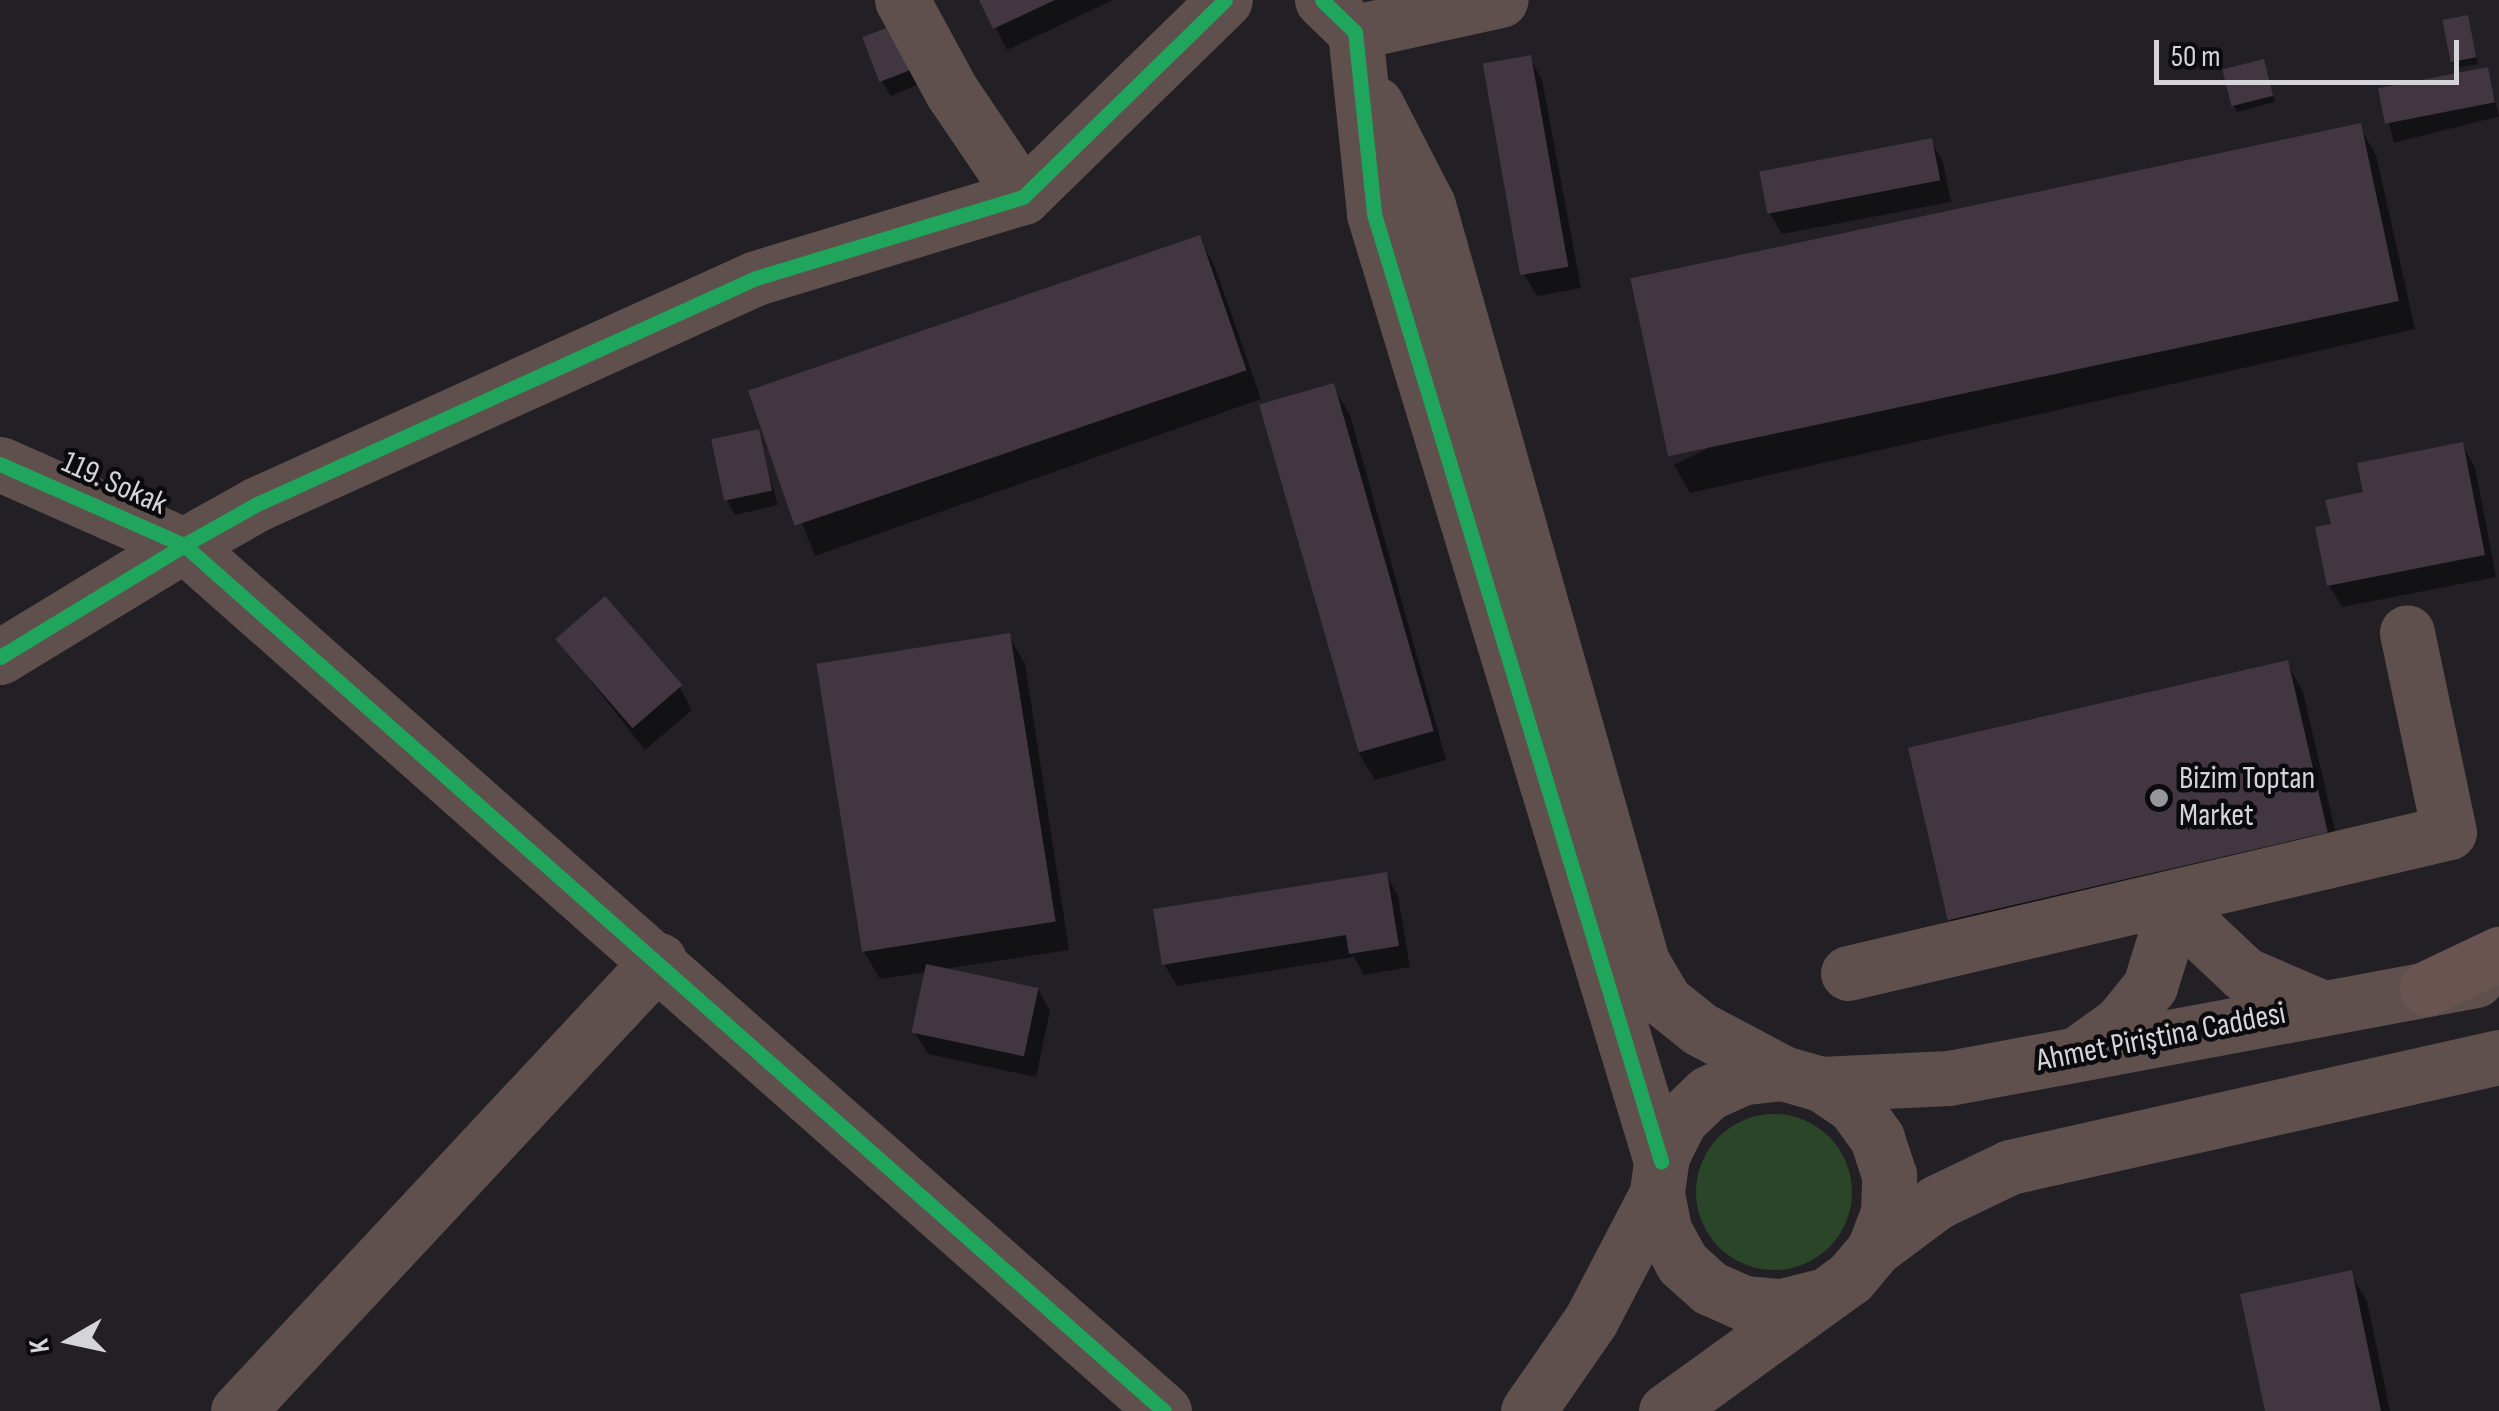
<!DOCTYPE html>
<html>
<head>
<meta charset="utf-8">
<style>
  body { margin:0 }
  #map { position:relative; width:2499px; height:1411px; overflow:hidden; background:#222025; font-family:"Sofia Sans Condensed",sans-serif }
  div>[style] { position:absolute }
  .green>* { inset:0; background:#2b4528 }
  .round { border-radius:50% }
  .shadow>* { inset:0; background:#0007; transform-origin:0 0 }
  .building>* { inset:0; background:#423640; transform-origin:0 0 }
  .minor>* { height:55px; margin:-27.5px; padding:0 27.5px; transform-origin:27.5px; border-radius:27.5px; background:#5f504d }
  .highway>* { height:55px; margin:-27.5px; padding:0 27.5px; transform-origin:27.5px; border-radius:27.5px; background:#6a5452 }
  .cycleway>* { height:15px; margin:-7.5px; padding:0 7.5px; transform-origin:7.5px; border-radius:7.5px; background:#20a55d }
  .dots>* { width:28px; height:28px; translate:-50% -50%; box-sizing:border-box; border:5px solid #0b0a0d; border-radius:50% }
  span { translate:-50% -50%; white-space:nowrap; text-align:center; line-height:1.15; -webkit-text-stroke:9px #0b0a0d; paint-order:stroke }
  .street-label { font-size:32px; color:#d5d4d8 }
  .poi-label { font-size:32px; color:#d5d4d8 }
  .left { translate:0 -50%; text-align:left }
  .north { position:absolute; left:20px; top:1291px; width:100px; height:100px; -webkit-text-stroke:8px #0b0a0d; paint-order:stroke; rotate:261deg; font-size:28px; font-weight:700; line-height:40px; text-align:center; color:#d5d4d8 }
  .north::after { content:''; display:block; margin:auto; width:35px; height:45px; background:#d5d4d8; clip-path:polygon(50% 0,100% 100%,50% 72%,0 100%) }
  .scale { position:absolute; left:2154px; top:40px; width:305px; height:45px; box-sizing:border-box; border:5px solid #d5d4d8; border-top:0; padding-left:12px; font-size:30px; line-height:35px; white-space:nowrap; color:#d5d4d8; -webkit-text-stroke:8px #0b0a0d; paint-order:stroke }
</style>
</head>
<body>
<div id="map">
  <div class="green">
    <div class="round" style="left:1696px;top:1114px;width:156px;height:156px"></div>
  </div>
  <div class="shadow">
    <div style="clip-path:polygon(982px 0,1113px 0,1007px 50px)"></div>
    <div style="clip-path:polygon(2467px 18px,2478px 64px,2456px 68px,2453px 62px)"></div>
    <div style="clip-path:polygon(914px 38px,930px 79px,891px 96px,882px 82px)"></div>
    <div style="clip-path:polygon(1530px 58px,1542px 80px,1581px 288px,1537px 296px,1524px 274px)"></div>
    <div style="clip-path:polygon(2266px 68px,2275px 102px,2237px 112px,2234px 106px)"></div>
    <div style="left:2487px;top:69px;width:49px;height:108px;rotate:76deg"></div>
    <div style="clip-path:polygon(2359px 126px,2376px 155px,2415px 329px,1690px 493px,1674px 465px)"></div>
    <div style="clip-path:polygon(1931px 141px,1943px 162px,1951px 202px,1782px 234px,1769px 212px)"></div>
    <div style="clip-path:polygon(1199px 238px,1215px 267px,1261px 399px,815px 556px,752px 395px)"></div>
    <div style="clip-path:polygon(1333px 386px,1350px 415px,1446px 760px,1375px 780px,1358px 752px)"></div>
    <div style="clip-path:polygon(757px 432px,778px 505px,735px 515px,727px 500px)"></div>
    <div style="clip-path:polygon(2462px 445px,2475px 467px,2496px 577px,2342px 607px,2329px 585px,2334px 526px)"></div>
    <div style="clip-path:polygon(1009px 636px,1025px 664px,1069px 950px,943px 969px,1038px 989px,1050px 1011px,1036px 1077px,928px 1054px,915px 1032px,927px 972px,880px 979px,863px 950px)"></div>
    <div style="clip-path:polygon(558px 639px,680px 688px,692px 710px,645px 750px)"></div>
    <div style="clip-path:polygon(2287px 663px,2303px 692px,2342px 860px,1967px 948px,1950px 919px)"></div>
    <div style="clip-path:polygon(1386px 874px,1398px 896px,1410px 967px,1364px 975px,1354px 957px,1177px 986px,1164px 964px)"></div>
    <div style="clip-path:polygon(2350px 1273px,2367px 1301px,2390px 1411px,2267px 1411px)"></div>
  </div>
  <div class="building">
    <div style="clip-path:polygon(979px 0,1055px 0,993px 29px)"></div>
    <div style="left:2468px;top:15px;width:43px;height:26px;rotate:79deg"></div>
    <div style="left:907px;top:20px;width:48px;height:48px;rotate:69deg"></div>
    <div style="left:1531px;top:55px;width:215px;height:49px;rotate:80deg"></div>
    <div style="left:2264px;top:59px;width:38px;height:43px;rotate:76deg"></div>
    <div style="left:2488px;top:67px;width:36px;height:112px;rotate:79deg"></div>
    <div style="left:2361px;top:123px;width:182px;height:747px;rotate:78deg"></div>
    <div style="left:1932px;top:138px;width:43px;height:176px;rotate:79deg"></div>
    <div style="left:1200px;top:235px;width:143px;height:478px;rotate:71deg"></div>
    <div style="left:1334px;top:383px;width:362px;height:78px;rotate:74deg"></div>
    <div style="left:759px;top:429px;width:63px;height:49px;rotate:78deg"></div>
    <div style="clip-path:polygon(2463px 442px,2485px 555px,2327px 586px,2315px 527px,2331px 524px,2325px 500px,2363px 492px,2357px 463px)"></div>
    <div style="left:605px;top:596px;width:118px;height:66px;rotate:49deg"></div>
    <div style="left:1010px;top:633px;width:292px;height:196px;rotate:81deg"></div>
    <div style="left:2288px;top:660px;width:177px;height:390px;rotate:77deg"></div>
    <div style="clip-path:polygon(1387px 872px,1399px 946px,1349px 954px,1346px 935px,1162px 965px,1153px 909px)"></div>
    <div style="left:926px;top:964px;width:115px;height:70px;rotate:12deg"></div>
    <div style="clip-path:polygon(2352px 1270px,2381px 1411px,2265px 1411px,2240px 1294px)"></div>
  </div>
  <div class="minor">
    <div style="left:902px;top:0;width:105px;rotate:61.5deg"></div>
    <div style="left:952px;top:92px;width:127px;rotate:55.9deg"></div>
    <div style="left:1322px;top:0;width:46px;rotate:44.1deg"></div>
    <div style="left:1355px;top:32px;width:183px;rotate:84deg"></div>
    <div style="left:1374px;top:214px;width:990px;rotate:73.14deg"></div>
    <div style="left:1355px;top:32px;width:149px;rotate:-12.4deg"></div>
    <div style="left:1376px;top:104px;width:114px;rotate:62.8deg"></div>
    <div style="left:1428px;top:205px;width:787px;rotate:74.21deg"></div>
    <div style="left:1642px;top:962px;width:45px;rotate:59.5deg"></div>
    <div style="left:1665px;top:1001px;width:45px;rotate:38.7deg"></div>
    <div style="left:1700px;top:1029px;width:94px;rotate:27.9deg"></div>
    <div style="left:0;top:464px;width:201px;rotate:23.8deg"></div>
    <div style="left:184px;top:545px;width:84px;rotate:-29.3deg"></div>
    <div style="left:257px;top:504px;width:548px;rotate:-24.37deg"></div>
    <div style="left:756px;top:278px;width:279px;rotate:-16.9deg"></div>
    <div style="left:1023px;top:197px;width:282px;rotate:-44.3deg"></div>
    <div style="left:0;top:657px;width:215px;rotate:-31.3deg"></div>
    <div style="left:184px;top:545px;width:1308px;rotate:41.47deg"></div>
    <div style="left:2177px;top:899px;width:27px;rotate:62deg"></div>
    <div style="left:2190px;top:923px;width:74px;rotate:43.4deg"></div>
    <div style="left:2244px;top:974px;width:86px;rotate:23.3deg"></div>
    <div style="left:1848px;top:973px;width:617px;rotate:-13.2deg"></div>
    <div style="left:2449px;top:832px;width:204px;rotate:-101.9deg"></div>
    <div style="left:2081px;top:1051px;width:48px;rotate:-35.7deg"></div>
    <div style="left:2120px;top:1023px;width:48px;rotate:-51deg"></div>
    <div style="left:2150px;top:986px;width:91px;rotate:-72.8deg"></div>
    <div style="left:1821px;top:1084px;width:128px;rotate:-2.7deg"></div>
    <div style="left:1949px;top:1078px;width:536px;rotate:-10.53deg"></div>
    <div style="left:1874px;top:1249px;width:79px;rotate:-36.7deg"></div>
    <div style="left:1937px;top:1202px;width:81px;rotate:-25.6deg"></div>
    <div style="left:2010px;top:1167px;width:501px;rotate:-12.68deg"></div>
    <div style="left:238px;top:1411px;width:617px;rotate:-46.97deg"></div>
    <div style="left:1528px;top:1411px;width:111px;rotate:-55.3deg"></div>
    <div style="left:1591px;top:1320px;width:143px;rotate:-62.5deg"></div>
    <div style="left:1666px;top:1411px;width:227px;rotate:-35.9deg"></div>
    <div style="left:1850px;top:1278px;width:38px;rotate:-50deg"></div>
    <div style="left:1874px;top:1249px;width:39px;rotate:-69deg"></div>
    <div style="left:1888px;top:1213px;width:38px;rotate:-88deg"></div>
    <div style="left:1889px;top:1175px;width:39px;rotate:-108deg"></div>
    <div style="left:1877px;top:1138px;width:39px;rotate:-126deg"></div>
    <div style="left:1854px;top:1106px;width:40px;rotate:-146deg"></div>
    <div style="left:1821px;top:1084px;width:40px;rotate:-164deg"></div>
    <div style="left:1783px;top:1073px;width:39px;rotate:174deg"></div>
    <div style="left:1744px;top:1077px;width:39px;rotate:156deg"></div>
    <div style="left:1708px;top:1093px;width:39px;rotate:136deg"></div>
    <div style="left:1680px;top:1120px;width:40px;rotate:116.6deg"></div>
    <div style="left:1662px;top:1156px;width:37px;rotate:98deg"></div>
    <div style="left:1657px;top:1193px;width:38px;rotate:79deg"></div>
    <div style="left:1664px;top:1230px;width:38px;rotate:61deg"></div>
    <div style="left:1682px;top:1263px;width:38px;rotate:42deg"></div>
    <div style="left:1710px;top:1288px;width:37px;rotate:24deg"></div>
    <div style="left:1744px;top:1303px;width:38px;rotate:5deg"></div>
    <div style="left:1782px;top:1306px;width:37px;rotate:-14deg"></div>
  </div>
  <div class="highway">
    <div style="left:2427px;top:988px;width:80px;rotate:-25.3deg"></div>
  </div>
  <div class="cycleway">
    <div style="left:1322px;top:0;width:46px;rotate:44.1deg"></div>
    <div style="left:1355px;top:32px;width:183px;rotate:84deg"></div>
    <div style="left:1374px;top:214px;width:990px;rotate:73.14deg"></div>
    <div style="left:0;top:464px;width:201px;rotate:23.8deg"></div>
    <div style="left:184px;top:545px;width:84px;rotate:-29.3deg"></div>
    <div style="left:257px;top:504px;width:548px;rotate:-24.37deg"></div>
    <div style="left:756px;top:278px;width:279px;rotate:-16.9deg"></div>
    <div style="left:1023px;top:197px;width:282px;rotate:-44.3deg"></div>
    <div style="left:0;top:657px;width:215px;rotate:-31.3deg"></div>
    <div style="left:184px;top:545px;width:1308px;rotate:41.47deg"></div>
  </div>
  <div class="dots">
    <div style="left:2159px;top:798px;background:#969599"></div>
  </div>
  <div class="street-label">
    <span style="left:114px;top:484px;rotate:24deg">119. Sokak</span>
    <span style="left:2161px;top:1038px;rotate:-11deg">Ahmet Piriştina Caddesi</span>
  </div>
  <div class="poi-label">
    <span class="left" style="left:2179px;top:798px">Bizim Toptan<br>Market</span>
  </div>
  <div class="north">K</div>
  <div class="scale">50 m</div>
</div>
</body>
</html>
